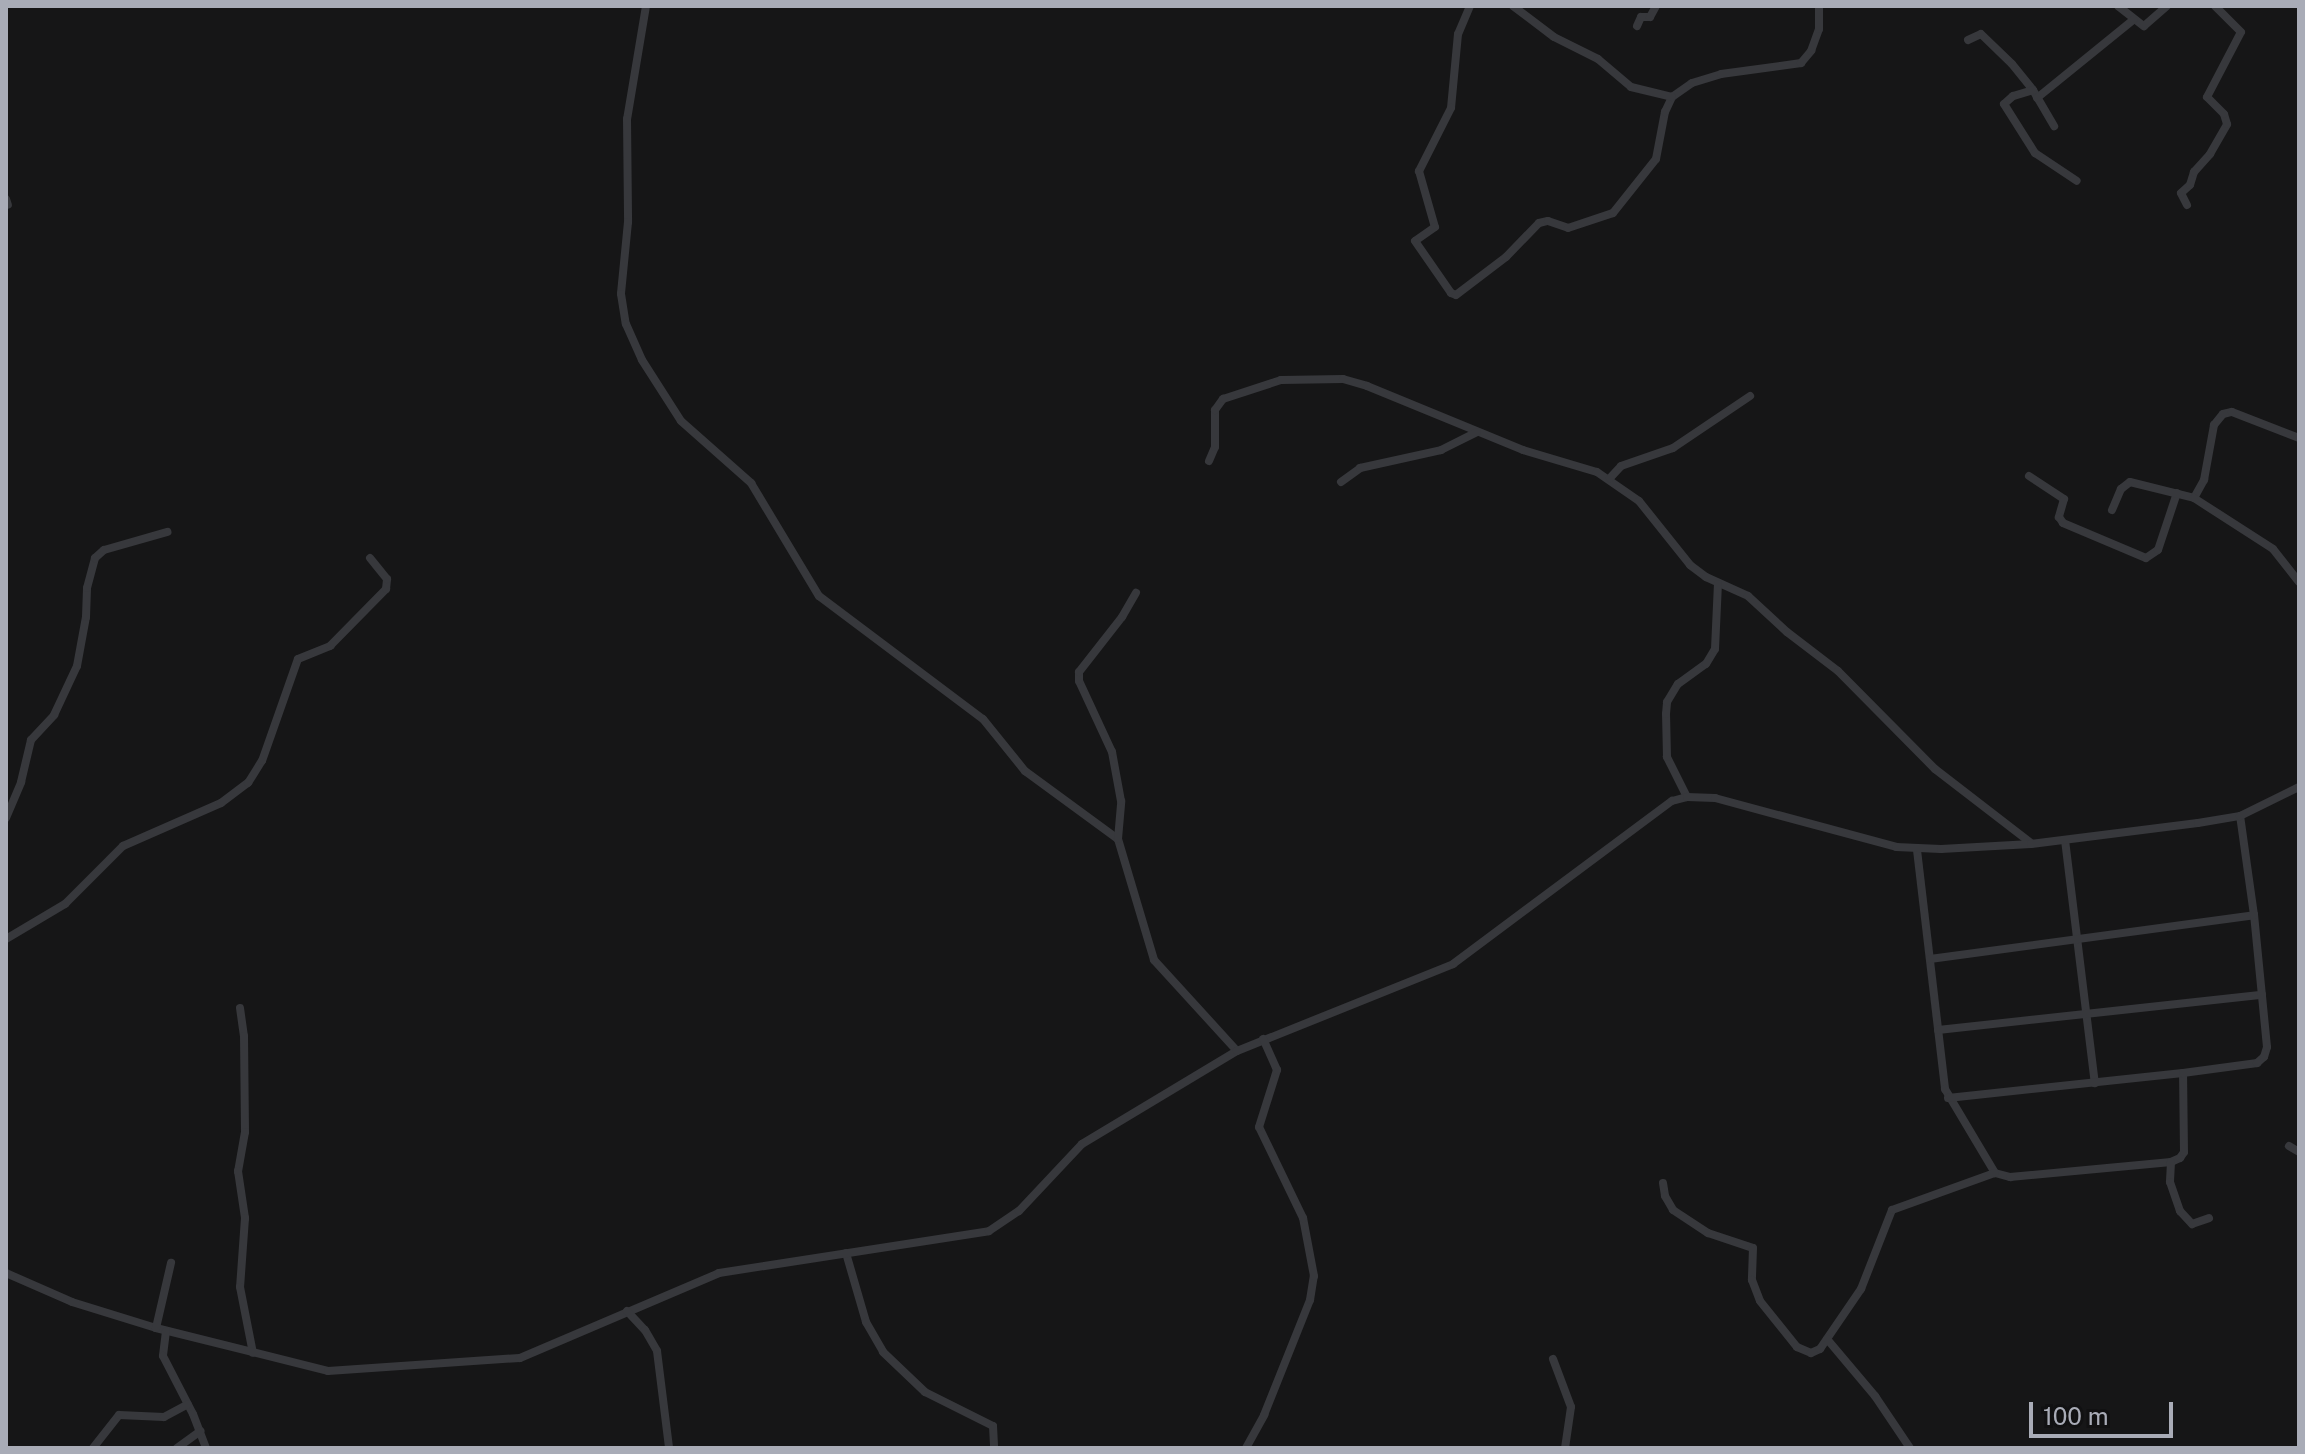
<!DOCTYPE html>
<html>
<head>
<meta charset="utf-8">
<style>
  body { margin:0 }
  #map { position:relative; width:2305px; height:1454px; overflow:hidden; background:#161617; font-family:"Public Sans",sans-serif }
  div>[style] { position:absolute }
  .street>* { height:8px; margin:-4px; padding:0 4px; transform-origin:4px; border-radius:4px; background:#37383c }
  span { translate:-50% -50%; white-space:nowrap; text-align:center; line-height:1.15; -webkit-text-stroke:6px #111112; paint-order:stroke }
  .frame { position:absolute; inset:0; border:8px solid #a9acb7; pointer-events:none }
  .scale { position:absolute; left:2029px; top:1402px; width:144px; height:36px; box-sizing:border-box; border:4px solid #a9acb7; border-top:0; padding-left:10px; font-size:24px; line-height:28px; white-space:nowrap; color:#a9acb7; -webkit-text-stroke:6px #111112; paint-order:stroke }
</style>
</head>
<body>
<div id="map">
  <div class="street">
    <div style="left:646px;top:6px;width:115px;rotate:99.5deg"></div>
    <div style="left:627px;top:119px;width:103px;rotate:89.4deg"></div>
    <div style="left:628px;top:222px;width:72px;rotate:95.6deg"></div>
    <div style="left:621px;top:294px;width:30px;rotate:81deg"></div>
    <div style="left:626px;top:324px;width:39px;rotate:66deg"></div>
    <div style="left:642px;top:360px;width:72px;rotate:57.4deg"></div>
    <div style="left:681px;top:421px;width:94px;rotate:41.5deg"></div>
    <div style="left:751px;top:483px;width:132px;rotate:59deg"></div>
    <div style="left:819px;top:596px;width:205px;rotate:36.9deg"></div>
    <div style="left:983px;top:719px;width:67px;rotate:51.1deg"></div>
    <div style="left:1025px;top:771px;width:115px;rotate:36.2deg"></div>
    <div style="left:1118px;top:839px;width:126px;rotate:73.4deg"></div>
    <div style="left:1154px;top:960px;width:123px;rotate:47.6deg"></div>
    <div style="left:1470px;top:6px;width:30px;rotate:113deg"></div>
    <div style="left:1458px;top:34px;width:74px;rotate:95.4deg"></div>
    <div style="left:1451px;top:108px;width:71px;rotate:116.9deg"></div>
    <div style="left:1419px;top:171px;width:58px;rotate:74.1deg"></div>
    <div style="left:1435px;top:227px;width:24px;rotate:145deg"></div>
    <div style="left:1415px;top:241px;width:63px;rotate:55.3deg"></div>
    <div style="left:1451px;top:293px;width:5px;rotate:22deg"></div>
    <div style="left:1456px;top:295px;width:63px;rotate:-37.2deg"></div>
    <div style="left:1506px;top:257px;width:47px;rotate:-45.9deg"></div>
    <div style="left:1539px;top:223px;width:9px;rotate:-13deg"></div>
    <div style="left:1548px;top:221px;width:21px;rotate:19deg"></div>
    <div style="left:1568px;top:228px;width:47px;rotate:-18.4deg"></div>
    <div style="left:1613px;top:213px;width:69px;rotate:-51.5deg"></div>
    <div style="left:1656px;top:159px;width:48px;rotate:-79.2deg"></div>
    <div style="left:1665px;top:112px;width:17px;rotate:-65deg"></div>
    <div style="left:1672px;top:97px;width:24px;rotate:-35deg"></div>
    <div style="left:1692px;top:83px;width:30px;rotate:-17deg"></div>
    <div style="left:1721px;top:74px;width:81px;rotate:-7.8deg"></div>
    <div style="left:1801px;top:63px;width:16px;rotate:-50deg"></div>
    <div style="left:1811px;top:51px;width:23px;rotate:-70deg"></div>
    <div style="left:1819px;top:29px;width:23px;rotate:-90deg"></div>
    <div style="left:1513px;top:6px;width:51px;rotate:37.1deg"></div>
    <div style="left:1554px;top:37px;width:49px;rotate:26.6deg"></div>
    <div style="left:1598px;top:59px;width:43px;rotate:40.3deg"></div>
    <div style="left:1631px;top:87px;width:42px;rotate:13.7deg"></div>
    <div style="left:2118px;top:6px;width:33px;rotate:38deg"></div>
    <div style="left:2144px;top:26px;width:30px;rotate:-41deg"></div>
    <div style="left:1637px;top:26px;width:10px;rotate:-66deg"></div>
    <div style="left:1641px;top:17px;width:9px"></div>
    <div style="left:1650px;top:17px;width:13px;rotate:-61deg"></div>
    <div style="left:1968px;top:40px;width:14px;rotate:-25deg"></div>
    <div style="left:1981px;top:34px;width:43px;rotate:44.1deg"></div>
    <div style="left:2012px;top:64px;width:33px;rotate:51deg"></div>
    <div style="left:2033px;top:90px;width:42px;rotate:59.7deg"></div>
    <div style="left:2033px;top:90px;width:21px;rotate:163deg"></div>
    <div style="left:2013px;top:96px;width:12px;rotate:138deg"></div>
    <div style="left:2004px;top:104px;width:58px;rotate:57.7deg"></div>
    <div style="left:2035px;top:153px;width:50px;rotate:33.7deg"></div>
    <div style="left:2037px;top:98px;width:124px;rotate:-39.1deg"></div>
    <div style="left:6px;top:199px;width:6px;rotate:72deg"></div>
    <div style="left:2187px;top:205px;width:13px;rotate:-117deg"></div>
    <div style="left:2181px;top:193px;width:12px;rotate:-42deg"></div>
    <div style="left:2190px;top:185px;width:14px;rotate:-73deg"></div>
    <div style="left:2194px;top:172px;width:24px;rotate:-48deg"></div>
    <div style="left:2210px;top:154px;width:34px;rotate:-60deg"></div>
    <div style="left:2227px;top:124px;width:10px;rotate:-107deg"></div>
    <div style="left:2224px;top:114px;width:24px;rotate:-135deg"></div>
    <div style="left:2207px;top:97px;width:73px;rotate:-62.4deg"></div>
    <div style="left:2241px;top:32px;width:37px;rotate:-135deg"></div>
    <div style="left:1209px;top:461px;width:15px;rotate:-67deg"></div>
    <div style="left:1215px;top:447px;width:37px;rotate:-90deg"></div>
    <div style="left:1215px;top:410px;width:14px;rotate:-54deg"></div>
    <div style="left:1223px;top:399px;width:61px;rotate:-18.1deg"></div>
    <div style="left:1281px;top:380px;width:62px;rotate:-0.9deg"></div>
    <div style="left:1343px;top:379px;width:25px;rotate:16deg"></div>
    <div style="left:1367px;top:386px;width:169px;rotate:22.3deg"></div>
    <div style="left:1523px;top:450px;width:77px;rotate:16.6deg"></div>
    <div style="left:1597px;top:472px;width:51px;rotate:34.6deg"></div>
    <div style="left:1639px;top:501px;width:82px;rotate:51.4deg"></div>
    <div style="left:1690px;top:565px;width:20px;rotate:37deg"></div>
    <div style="left:1706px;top:577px;width:46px;rotate:24.3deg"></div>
    <div style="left:1748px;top:596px;width:53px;rotate:42.7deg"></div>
    <div style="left:1787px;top:632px;width:64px;rotate:37.4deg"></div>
    <div style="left:1838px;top:671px;width:138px;rotate:45.3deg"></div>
    <div style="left:1935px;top:769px;width:121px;rotate:37.6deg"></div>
    <div style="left:2029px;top:476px;width:42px;rotate:33.3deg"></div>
    <div style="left:2064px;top:499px;width:19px;rotate:106deg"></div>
    <div style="left:2059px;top:517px;width:7px;rotate:56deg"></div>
    <div style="left:2063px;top:523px;width:90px;rotate:22.9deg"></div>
    <div style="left:2146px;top:558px;width:14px;rotate:-34deg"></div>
    <div style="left:2158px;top:550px;width:60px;rotate:-71.6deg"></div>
    <div style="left:1610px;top:478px;width:16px;rotate:-47deg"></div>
    <div style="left:1621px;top:466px;width:55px;rotate:-19.1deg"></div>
    <div style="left:1673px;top:448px;width:93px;rotate:-34deg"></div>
    <div style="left:1341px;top:482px;width:24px;rotate:-36deg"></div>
    <div style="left:1360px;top:468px;width:83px;rotate:-12.5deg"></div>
    <div style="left:1441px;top:450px;width:40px;rotate:-26.6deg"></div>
    <div style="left:2194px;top:498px;width:21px;rotate:-61deg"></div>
    <div style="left:2204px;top:480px;width:56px;rotate:-79.7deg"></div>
    <div style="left:2214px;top:425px;width:14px;rotate:-51deg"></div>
    <div style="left:2223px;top:414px;width:9px;rotate:-13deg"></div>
    <div style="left:2232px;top:412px;width:72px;rotate:21.2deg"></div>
    <div style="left:2112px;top:510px;width:23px;rotate:-67deg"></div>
    <div style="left:2121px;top:489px;width:11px;rotate:-38deg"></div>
    <div style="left:2130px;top:482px;width:66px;rotate:14deg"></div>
    <div style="left:2194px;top:498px;width:94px;rotate:32.8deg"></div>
    <div style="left:2273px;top:549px;width:42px;rotate:51.8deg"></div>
    <div style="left:1687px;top:797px;width:45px;rotate:-116.6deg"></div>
    <div style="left:1667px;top:757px;width:43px;rotate:-91.3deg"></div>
    <div style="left:1666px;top:714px;width:12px;rotate:-85deg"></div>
    <div style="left:1667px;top:702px;width:21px;rotate:-59deg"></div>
    <div style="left:1678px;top:684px;width:34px;rotate:-36deg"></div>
    <div style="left:1706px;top:664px;width:17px;rotate:-59deg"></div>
    <div style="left:1715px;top:649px;width:65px;rotate:-87.4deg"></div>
    <div style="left:6px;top:818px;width:39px;rotate:-67deg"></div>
    <div style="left:21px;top:782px;width:43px;rotate:-76.6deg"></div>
    <div style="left:31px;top:740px;width:34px;rotate:-47deg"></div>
    <div style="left:54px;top:715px;width:54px;rotate:-64.9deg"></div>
    <div style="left:77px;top:666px;width:50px;rotate:-79.6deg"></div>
    <div style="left:86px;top:617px;width:29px;rotate:-88deg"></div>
    <div style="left:87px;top:588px;width:31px;rotate:-75deg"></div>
    <div style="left:95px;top:558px;width:12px;rotate:-42deg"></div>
    <div style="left:104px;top:550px;width:66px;rotate:-15.9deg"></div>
    <div style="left:1118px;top:839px;width:38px;rotate:-85deg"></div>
    <div style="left:1121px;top:801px;width:50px;rotate:-100.4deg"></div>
    <div style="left:1112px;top:752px;width:78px;rotate:-114.9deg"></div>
    <div style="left:1079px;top:681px;width:9px;rotate:-90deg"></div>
    <div style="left:1079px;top:672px;width:70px;rotate:-52deg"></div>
    <div style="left:1122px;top:617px;width:28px;rotate:-60deg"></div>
    <div style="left:2065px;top:840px;width:245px;rotate:83deg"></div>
    <div style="left:1917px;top:850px;width:241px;rotate:83.3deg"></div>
    <div style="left:1945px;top:1089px;width:98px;rotate:59.2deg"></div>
    <div style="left:1995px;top:1173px;width:16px;rotate:15deg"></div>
    <div style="left:2010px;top:1177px;width:162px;rotate:-5.3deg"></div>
    <div style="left:2171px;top:1162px;width:10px;rotate:-24deg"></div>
    <div style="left:2180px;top:1158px;width:7px;rotate:-56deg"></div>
    <div style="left:2184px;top:1152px;width:79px;rotate:-90.7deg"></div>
    <div style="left:6px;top:939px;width:69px;rotate:-30.7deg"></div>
    <div style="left:65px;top:904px;width:82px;rotate:-45deg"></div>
    <div style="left:123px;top:846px;width:107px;rotate:-23.7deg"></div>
    <div style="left:221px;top:803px;width:34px;rotate:-37deg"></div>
    <div style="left:248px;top:783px;width:26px;rotate:-58deg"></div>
    <div style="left:262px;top:761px;width:108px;rotate:-70.6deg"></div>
    <div style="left:298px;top:659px;width:35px;rotate:-22deg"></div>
    <div style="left:330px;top:646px;width:80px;rotate:-45.5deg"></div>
    <div style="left:386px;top:589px;width:10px;rotate:-84deg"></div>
    <div style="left:387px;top:579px;width:27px;rotate:-129deg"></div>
    <div style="left:1930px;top:959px;width:327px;rotate:-7.7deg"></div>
    <div style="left:240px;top:1008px;width:28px;rotate:82deg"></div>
    <div style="left:244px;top:1036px;width:96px;rotate:89.4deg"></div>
    <div style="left:245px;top:1132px;width:40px;rotate:100deg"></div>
    <div style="left:238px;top:1171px;width:48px;rotate:81.5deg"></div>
    <div style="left:245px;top:1218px;width:69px;rotate:94.1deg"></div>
    <div style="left:240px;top:1287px;width:67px;rotate:78.9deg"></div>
    <div style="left:1938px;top:1030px;width:326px;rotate:-6.2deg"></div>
    <div style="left:1948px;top:1098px;width:236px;rotate:-6.1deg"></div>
    <div style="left:2183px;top:1073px;width:75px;rotate:-7.7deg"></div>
    <div style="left:2257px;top:1063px;width:9px;rotate:-41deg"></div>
    <div style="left:2264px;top:1057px;width:10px;rotate:-73deg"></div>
    <div style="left:2267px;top:1047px;width:133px;rotate:-95.6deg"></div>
    <div style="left:2254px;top:915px;width:100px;rotate:-98deg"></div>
    <div style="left:2289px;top:1146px;width:12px;rotate:31deg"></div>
    <div style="left:2171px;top:1162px;width:20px;rotate:93deg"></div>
    <div style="left:2170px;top:1182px;width:31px;rotate:71deg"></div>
    <div style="left:2180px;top:1211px;width:18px;rotate:47deg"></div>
    <div style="left:2192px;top:1224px;width:18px;rotate:-19deg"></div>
    <div style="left:1663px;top:1183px;width:13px;rotate:81deg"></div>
    <div style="left:1665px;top:1196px;width:16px;rotate:60deg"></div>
    <div style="left:1673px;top:1210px;width:42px;rotate:33.3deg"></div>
    <div style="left:1708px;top:1233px;width:47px;rotate:18.4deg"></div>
    <div style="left:1753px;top:1248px;width:32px;rotate:92deg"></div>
    <div style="left:1752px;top:1280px;width:22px;rotate:69deg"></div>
    <div style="left:1760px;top:1301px;width:59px;rotate:51.2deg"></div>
    <div style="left:1797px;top:1347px;width:15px;rotate:23deg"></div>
    <div style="left:1811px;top:1353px;width:10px;rotate:-24deg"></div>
    <div style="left:1820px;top:1349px;width:73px;rotate:-55.7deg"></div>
    <div style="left:1861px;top:1289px;width:85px;rotate:-68.6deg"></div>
    <div style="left:1892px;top:1210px;width:109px;rotate:-19.8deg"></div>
    <div style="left:846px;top:1253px;width:72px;rotate:73.8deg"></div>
    <div style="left:866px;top:1322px;width:34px;rotate:60deg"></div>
    <div style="left:883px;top:1352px;width:58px;rotate:43.6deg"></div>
    <div style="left:925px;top:1392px;width:76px;rotate:26.6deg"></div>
    <div style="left:993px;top:1426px;width:22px;rotate:87deg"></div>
    <div style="left:6px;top:1273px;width:72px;rotate:23.7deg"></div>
    <div style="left:72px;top:1302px;width:88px;rotate:17.2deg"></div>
    <div style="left:156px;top:1328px;width:177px;rotate:14deg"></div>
    <div style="left:328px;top:1371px;width:192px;rotate:-3.9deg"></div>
    <div style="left:520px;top:1358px;width:216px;rotate:-23.1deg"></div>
    <div style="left:719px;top:1273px;width:273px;rotate:-8.8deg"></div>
    <div style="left:989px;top:1231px;width:36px;rotate:-34deg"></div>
    <div style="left:1019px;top:1211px;width:92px;rotate:-46.8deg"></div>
    <div style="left:1082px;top:1144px;width:181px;rotate:-31deg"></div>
    <div style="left:1237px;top:1051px;width:233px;rotate:-21.9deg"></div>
    <div style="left:1453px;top:964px;width:273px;rotate:-36.7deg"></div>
    <div style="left:1672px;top:801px;width:16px;rotate:-15deg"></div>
    <div style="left:1687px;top:797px;width:28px;rotate:2deg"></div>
    <div style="left:1715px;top:798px;width:188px;rotate:15.1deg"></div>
    <div style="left:1896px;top:847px;width:45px;rotate:2.5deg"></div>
    <div style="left:1941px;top:849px;width:90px;rotate:-3.2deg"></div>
    <div style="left:2031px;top:844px;width:168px;rotate:-7.2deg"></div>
    <div style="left:2198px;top:823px;width:43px;rotate:-9.5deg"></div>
    <div style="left:2240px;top:816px;width:66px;rotate:-26.2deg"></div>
    <div style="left:627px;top:1311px;width:26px;rotate:47deg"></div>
    <div style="left:645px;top:1330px;width:24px;rotate:60deg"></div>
    <div style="left:657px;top:1351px;width:98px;rotate:82.9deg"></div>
    <div style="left:156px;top:1328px;width:67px;rotate:-77deg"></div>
    <div style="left:166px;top:1331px;width:25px;rotate:97deg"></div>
    <div style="left:163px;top:1356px;width:65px;rotate:62.7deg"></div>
    <div style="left:193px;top:1414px;width:36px;rotate:69deg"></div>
    <div style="left:1827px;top:1339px;width:75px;rotate:49.9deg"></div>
    <div style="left:1875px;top:1396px;width:63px;rotate:56.1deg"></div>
    <div style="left:1553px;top:1359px;width:51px;rotate:69.4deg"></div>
    <div style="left:1571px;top:1407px;width:41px;rotate:98.3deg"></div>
    <div style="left:93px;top:1448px;width:42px;rotate:-51.8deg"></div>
    <div style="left:119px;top:1415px;width:45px;rotate:2.5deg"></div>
    <div style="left:164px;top:1417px;width:27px;rotate:-28deg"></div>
    <div style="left:177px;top:1448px;width:29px;rotate:-36deg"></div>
    <div style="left:1246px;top:1448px;width:38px;rotate:-61deg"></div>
    <div style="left:1264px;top:1415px;width:124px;rotate:-68.2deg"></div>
    <div style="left:1310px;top:1300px;width:24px;rotate:-81deg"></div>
    <div style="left:1314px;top:1276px;width:59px;rotate:-100.7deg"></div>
    <div style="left:1303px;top:1218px;width:101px;rotate:-115.8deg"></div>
    <div style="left:1259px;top:1127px;width:60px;rotate:-72.5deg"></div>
    <div style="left:1277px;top:1070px;width:34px;rotate:-114deg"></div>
  </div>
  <div class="frame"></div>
  <div class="scale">100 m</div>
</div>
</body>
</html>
